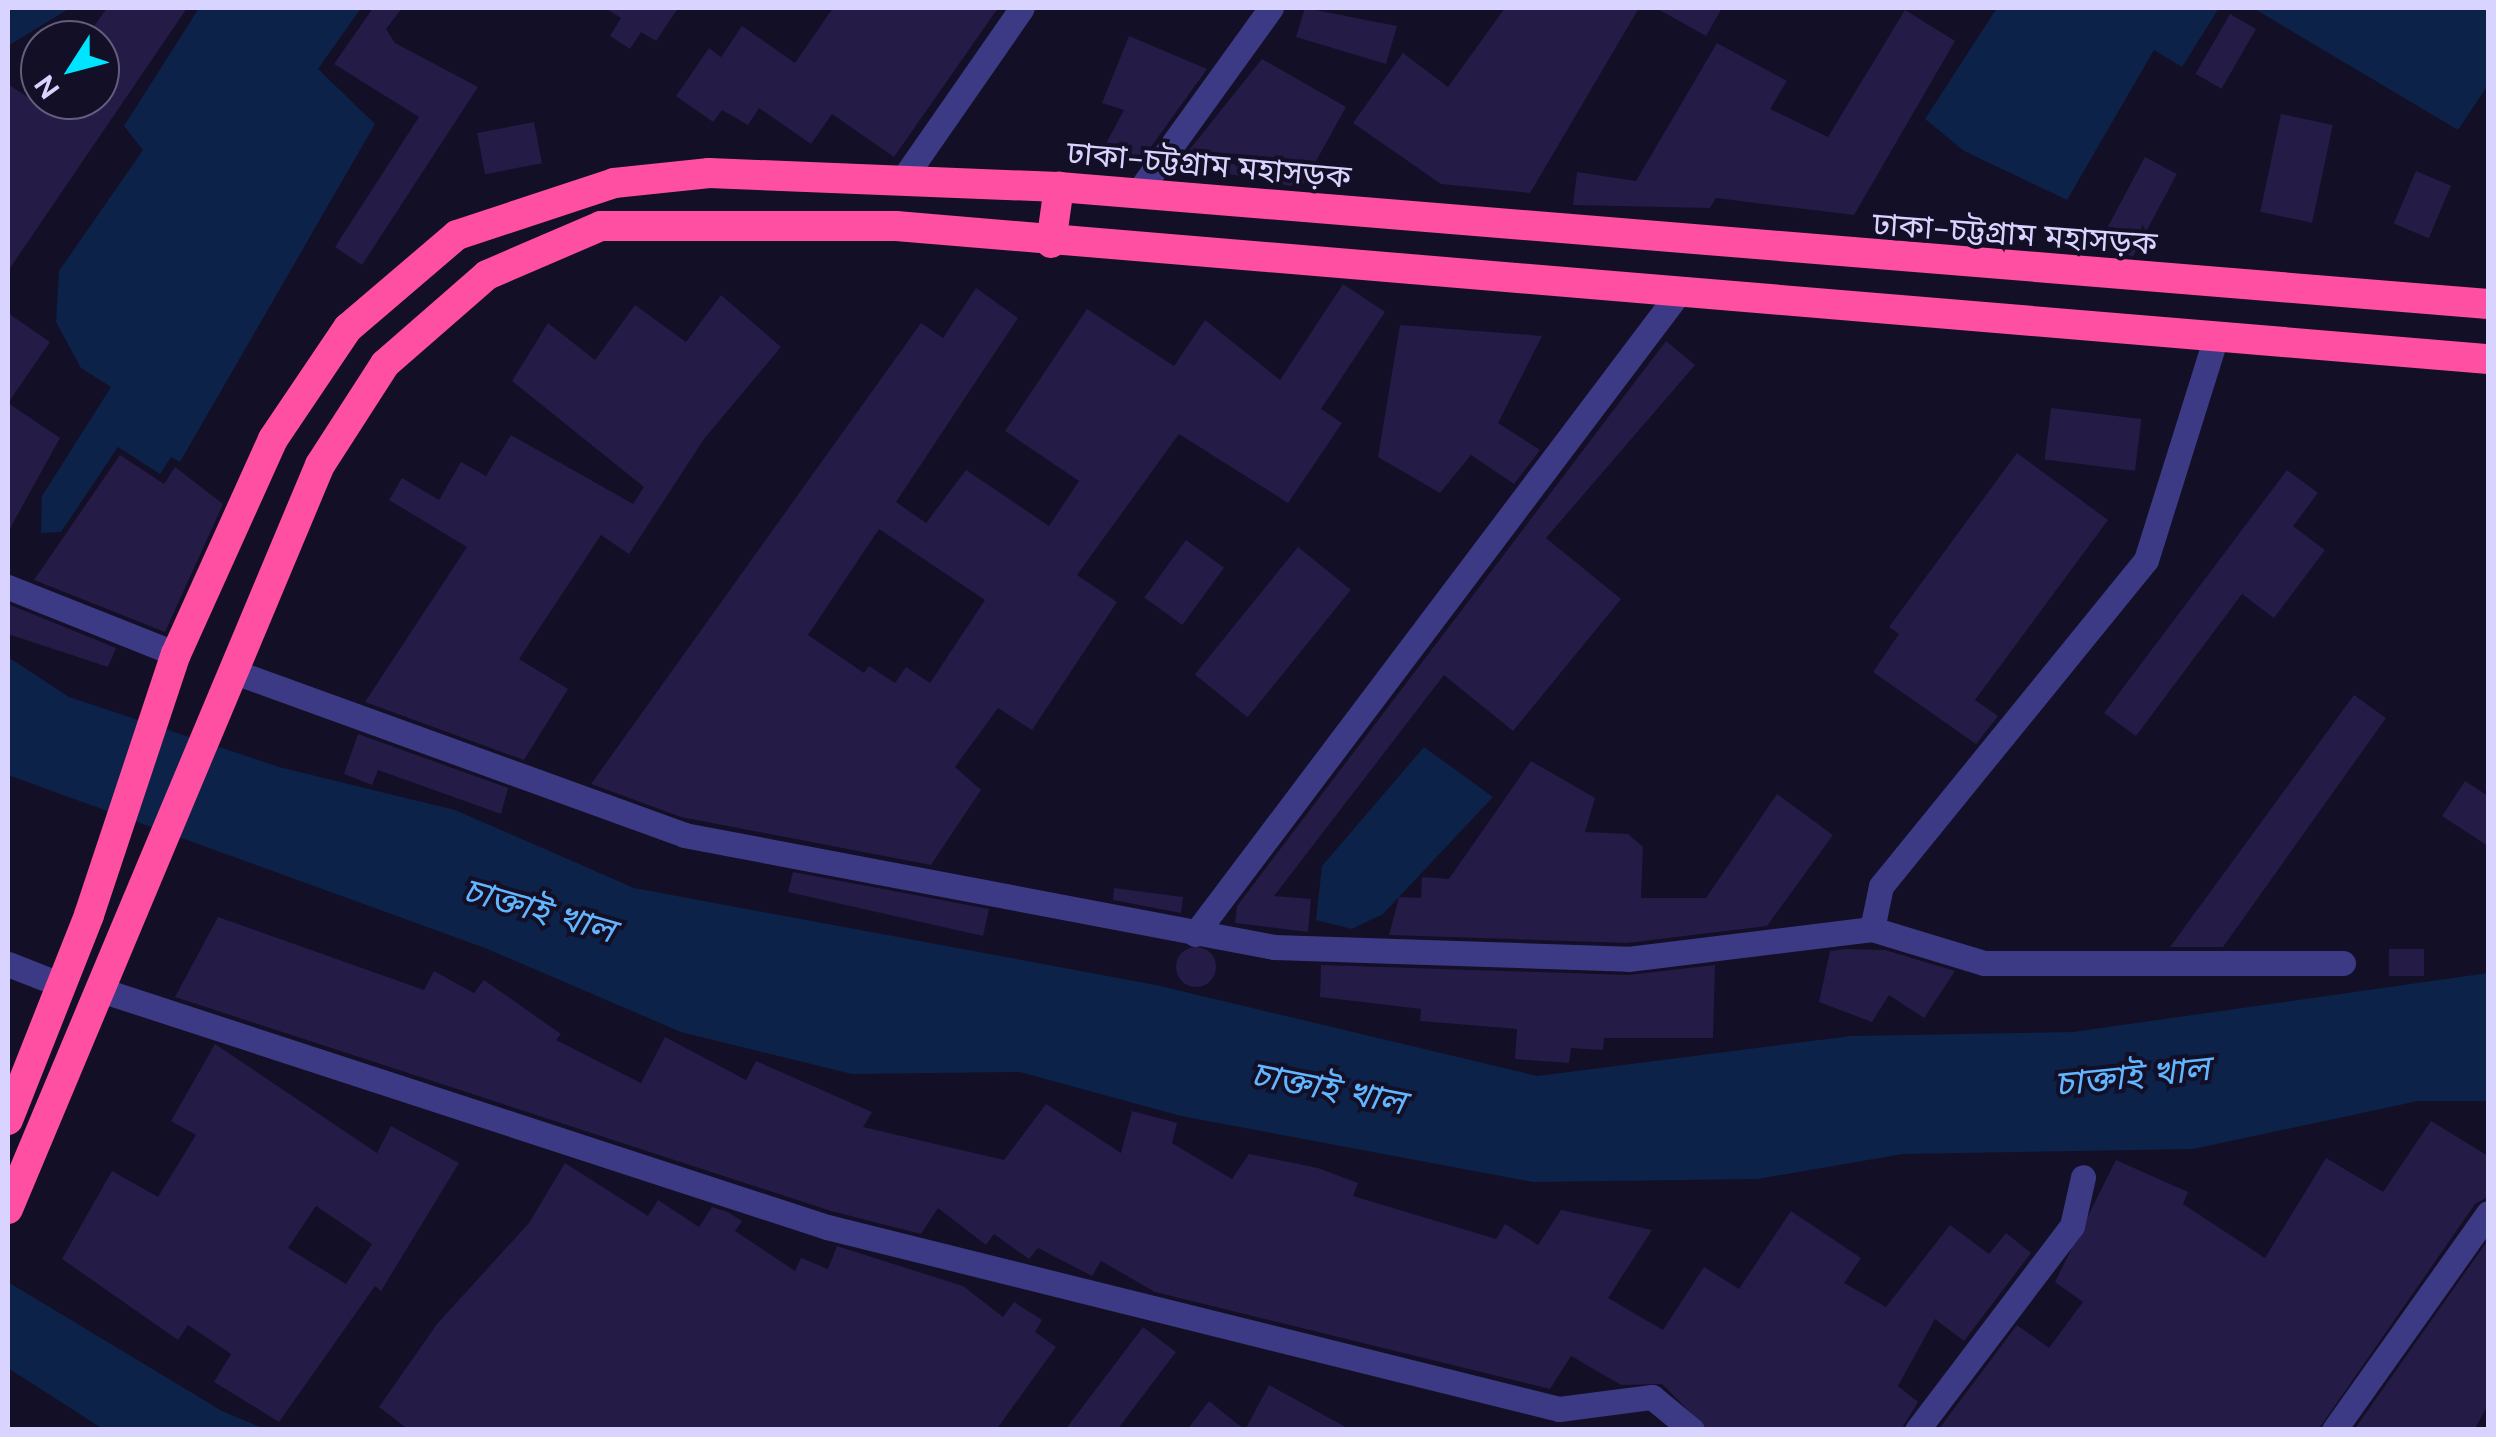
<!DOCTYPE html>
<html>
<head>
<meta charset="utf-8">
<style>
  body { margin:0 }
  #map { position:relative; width:2496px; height:1437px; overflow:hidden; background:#130f26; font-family:"DM Sans","Noto Sans Bengali",sans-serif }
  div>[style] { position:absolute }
  .water>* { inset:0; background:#0c2248 }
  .building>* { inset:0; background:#241b47; transform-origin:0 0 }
  .round { border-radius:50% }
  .street>* { height:25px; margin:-12.5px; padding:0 12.5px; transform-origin:12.5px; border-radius:12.5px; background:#3d3a85 }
  .highway>* { height:30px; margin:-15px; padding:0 15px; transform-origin:15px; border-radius:15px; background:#ff4fa3 }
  span { translate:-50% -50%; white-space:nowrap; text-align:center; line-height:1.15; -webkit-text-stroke:8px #130f26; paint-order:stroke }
  .street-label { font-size:32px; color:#d9d4ff }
  .water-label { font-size:35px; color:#62b6ff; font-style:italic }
  .frame { position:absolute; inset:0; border:10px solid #d9d4ff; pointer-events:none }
  .north { position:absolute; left:20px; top:20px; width:100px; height:100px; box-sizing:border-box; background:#130f26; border:2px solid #625e7d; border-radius:50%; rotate:234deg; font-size:28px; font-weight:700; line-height:40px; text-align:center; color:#d9d4ff }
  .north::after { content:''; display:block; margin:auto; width:35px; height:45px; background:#00e5ff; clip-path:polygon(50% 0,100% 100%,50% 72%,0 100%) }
</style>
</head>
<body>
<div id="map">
  <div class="water">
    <div style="clip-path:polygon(8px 8px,70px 8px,8px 46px)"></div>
    <div style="clip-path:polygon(199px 8px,361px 8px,318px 69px,375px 124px,180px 462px,171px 457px,160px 474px,118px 447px,61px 532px,41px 533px,42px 496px,111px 387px,81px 368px,56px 322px,59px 271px,143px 150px,124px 126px)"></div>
    <div style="clip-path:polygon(1997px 8px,2219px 8px,2182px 67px,2154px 50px,2067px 200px,1964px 151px,1925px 119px)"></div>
    <div style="clip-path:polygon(2253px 8px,2488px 8px,2488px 85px,2458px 130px)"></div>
    <div style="clip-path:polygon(8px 657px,69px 697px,279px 767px,455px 810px,634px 888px,1156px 985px,1537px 1076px,1851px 1036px,2073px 1032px,2488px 973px,2488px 1101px,2418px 1101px,2193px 1149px,1903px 1154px,1757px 1179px,1533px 1182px,1181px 1116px,1020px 1072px,852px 1074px,681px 1032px,485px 948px,8px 775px)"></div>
    <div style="clip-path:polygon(1424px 747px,1493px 797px,1383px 914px,1352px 929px,1316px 920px,1322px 866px)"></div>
    <div style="clip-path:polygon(8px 1282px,222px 1411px,265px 1429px,103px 1429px,8px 1368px)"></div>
  </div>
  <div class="building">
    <div style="clip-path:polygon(107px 8px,187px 8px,8px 271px,8px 84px,32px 100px,100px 100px,100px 40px,84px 40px)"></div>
    <div style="clip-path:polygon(373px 8px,402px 8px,386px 29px,395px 43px,478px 87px,362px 265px,335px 247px,419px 117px,334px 64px)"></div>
    <div style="clip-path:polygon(605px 8px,678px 8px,656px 41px,641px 32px,630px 49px,610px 36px,621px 18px)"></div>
    <div style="clip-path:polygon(833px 8px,998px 8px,894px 157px,832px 114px,811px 144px,759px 108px,748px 125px,722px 110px,713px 122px,676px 96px,709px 48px,721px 57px,742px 26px,795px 63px)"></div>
    <div style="clip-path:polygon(1305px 8px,1397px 26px,1386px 64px,1296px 37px)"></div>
    <div style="clip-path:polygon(1505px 8px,1639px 8px,1530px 193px,1441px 184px,1353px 123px,1403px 53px,1448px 87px)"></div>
    <div style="clip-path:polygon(1656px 8px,1722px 8px,1706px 36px)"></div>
    <div style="clip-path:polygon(1905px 10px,1955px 41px,1854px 215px,1716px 198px,1710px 208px,1573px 205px,1577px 172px,1636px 181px,1717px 43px,1787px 81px,1770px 109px,1828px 137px)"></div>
    <div style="left:2230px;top:14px;width:30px;height:69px;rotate:30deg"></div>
    <div style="clip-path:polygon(1129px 36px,1207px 69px,1143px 158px,1103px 149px,1124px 110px,1102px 103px)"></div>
    <div style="clip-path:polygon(1262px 59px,1346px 107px,1301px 188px,1178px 164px)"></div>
    <div style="left:2281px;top:114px;width:53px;height:100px;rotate:12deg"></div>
    <div style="left:534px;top:122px;width:42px;height:58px;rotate:79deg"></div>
    <div style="left:2145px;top:157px;width:36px;height:94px;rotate:28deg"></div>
    <div style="left:2416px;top:171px;width:38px;height:57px;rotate:23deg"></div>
    <div style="clip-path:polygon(evenodd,1343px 284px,1385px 312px,1321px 409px,1342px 423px,1288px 503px,1179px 434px,1077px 575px,1117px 602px,1032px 730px,998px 708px,955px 767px,981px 790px,931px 865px,681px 817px,591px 784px,921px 323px,943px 338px,976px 288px,1018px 318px,896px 502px,926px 523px,966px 470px,1049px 526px,1079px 481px,1005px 431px,1087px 309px,1174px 366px,1205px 320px,1280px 380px,1343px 284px,879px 529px,985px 600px,930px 683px,906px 667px,895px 683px,869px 666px,864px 673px,808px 635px,879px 529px)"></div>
    <div style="clip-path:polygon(721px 295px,781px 347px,704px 439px,629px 554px,601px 535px,519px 659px,568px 689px,524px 760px,365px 702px,467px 547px,389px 500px,402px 478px,439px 500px,461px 462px,486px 476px,511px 435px,633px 504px,644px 487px,512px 381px,548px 323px,595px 360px,635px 305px,686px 342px)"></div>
    <div style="clip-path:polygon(8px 313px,50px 342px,8px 403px,60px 438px,8px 532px)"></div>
    <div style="clip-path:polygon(1400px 325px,1542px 336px,1498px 423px,1540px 450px,1514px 484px,1471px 455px,1440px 493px,1378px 457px)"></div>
    <div style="clip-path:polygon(1666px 341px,1695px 365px,1546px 538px,1621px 599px,1513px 731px,1444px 675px,1274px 896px,1311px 899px,1308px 932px,1235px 923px,1237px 906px)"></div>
    <div style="left:2051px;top:408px;width:91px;height:52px;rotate:7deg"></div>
    <div style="clip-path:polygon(2017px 453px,2108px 520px,1975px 700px,1998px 716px,1976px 744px,1873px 672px,1899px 634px,1889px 627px)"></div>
    <div style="clip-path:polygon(120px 455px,164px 484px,175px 467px,223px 504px,165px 632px,34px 580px)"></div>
    <div style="clip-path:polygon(2287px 470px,2318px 493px,2293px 526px,2325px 550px,2274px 618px,2242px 594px,2136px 736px,2104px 713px)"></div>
    <div style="left:1186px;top:540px;width:47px;height:71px;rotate:36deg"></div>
    <div style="left:1298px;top:547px;width:68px;height:164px;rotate:39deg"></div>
    <div style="clip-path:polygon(8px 604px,116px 648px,108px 667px,8px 634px)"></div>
    <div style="clip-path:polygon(2354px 695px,2386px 718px,2223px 947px,2170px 947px)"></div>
    <div style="clip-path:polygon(358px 734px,508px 788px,501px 814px,378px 770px,372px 785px,344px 774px)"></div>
    <div style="clip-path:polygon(1531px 761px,1595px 798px,1585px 832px,1628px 834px,1643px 847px,1641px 898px,1706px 898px,1777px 794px,1833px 835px,1767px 926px,1627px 943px,1389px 935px,1399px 897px,1421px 898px,1422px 877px,1449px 879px)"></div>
    <div style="clip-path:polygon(2465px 781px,2488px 796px,2488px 846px,2442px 816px)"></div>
    <div style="clip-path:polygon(793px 872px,989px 909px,983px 936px,788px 892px)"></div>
    <div style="clip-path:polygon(1114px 888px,1183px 897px,1181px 913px,1113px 900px)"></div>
    <div style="clip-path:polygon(218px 917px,424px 990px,434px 971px,474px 993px,484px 980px,561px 1034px,556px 1040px,641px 1083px,665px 1037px,746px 1080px,756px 1061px,872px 1112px,863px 1127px,1004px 1160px,1046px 1104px,1121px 1153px,1132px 1111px,1177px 1123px,1172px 1143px,1232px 1179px,1249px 1154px,1318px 1168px,1358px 1183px,1353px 1196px,1496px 1239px,1505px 1224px,1538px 1245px,1561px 1210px,1652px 1230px,1608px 1298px,1663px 1330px,1704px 1267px,1739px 1289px,1791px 1211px,1861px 1258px,1844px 1283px,1886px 1307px,1950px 1225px,1989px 1254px,2006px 1233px,2031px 1253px,1964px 1341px,1935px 1319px,1898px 1386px,1918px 1402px,1901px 1430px,1708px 1430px,1662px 1384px,1621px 1385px,1571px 1356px,1550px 1389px,1155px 1292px,1101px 1261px,1092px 1276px,1038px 1248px,1029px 1259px,994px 1234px,986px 1245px,938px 1208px,921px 1234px,831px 1211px,175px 997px)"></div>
    <div class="round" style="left:1176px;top:947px;width:40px;height:40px"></div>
    <div style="clip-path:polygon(1845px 949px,1885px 950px,1955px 971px,1924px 1018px,1889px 995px,1872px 1022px,1819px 1002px,1830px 951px)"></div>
    <div style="left:2424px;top:949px;width:27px;height:35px;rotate:90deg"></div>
    <div style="clip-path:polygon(1321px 965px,1628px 975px,1715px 965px,1713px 1038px,1604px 1038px,1603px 1050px,1571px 1048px,1569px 1063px,1515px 1059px,1517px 1029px,1420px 1021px,1421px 1009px,1320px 997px)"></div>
    <div style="clip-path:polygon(evenodd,215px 1044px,377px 1153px,391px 1126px,459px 1163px,381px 1291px,375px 1286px,279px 1422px,214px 1382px,231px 1354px,188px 1325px,178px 1340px,62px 1259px,112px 1171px,158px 1197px,196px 1135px,171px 1121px,215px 1044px,316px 1206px,372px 1244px,346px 1284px,288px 1248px,316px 1206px)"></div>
    <div style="clip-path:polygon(2431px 1121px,2488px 1156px,2488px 1197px,2475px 1204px,2318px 1430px,1938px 1430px,2017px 1325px,2049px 1348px,2083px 1302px,2055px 1282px,2116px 1160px,2188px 1192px,2183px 1204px,2265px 1258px,2326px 1158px,2383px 1192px)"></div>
    <div style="clip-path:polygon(565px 1163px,648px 1216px,658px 1200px,699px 1227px,712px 1207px,728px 1212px,742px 1221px,735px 1231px,795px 1271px,801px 1258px,828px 1269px,837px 1246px,963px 1286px,1003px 1317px,1014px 1302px,1042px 1320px,1035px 1332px,1056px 1347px,996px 1430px,409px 1430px,379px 1407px,437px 1324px,529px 1223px)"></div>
    <div style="clip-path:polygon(2488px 1240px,2488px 1405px,2474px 1430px,2354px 1430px)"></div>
    <div style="clip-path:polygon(1143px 1327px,1176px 1352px,1117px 1430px,1065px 1430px)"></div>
    <div style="clip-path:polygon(1269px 1385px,1351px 1430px,1245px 1430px)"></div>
    <div style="clip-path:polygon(1209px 1401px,1245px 1430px,1187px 1430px)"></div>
  </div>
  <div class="street">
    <div style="left:903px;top:179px;width:208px;rotate:-55.2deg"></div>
    <div style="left:1136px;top:195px;width:231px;rotate:-54.2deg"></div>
    <div style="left:8px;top:587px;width:181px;rotate:21.7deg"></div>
    <div style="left:232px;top:671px;width:481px;rotate:19.9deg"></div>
    <div style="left:684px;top:835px;width:601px;rotate:10.75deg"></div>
    <div style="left:1274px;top:947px;width:354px;rotate:1.9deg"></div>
    <div style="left:1628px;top:959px;width:246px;rotate:-7deg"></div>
    <div style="left:1872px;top:929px;width:117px;rotate:16.9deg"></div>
    <div style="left:1984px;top:963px;width:359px"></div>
    <div style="left:1872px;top:929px;width:44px;rotate:-78.2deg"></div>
    <div style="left:1881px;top:886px;width:420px;rotate:-50.9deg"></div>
    <div style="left:2146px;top:560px;width:234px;rotate:-72.6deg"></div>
    <div style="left:1195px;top:934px;width:805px;rotate:-52.97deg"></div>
    <div style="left:8px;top:964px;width:58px;rotate:21.3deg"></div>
    <div style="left:104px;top:991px;width:761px;rotate:18.08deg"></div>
    <div style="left:827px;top:1227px;width:754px;rotate:13.96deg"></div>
    <div style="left:1559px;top:1409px;width:94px;rotate:-7.4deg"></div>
    <div style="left:1652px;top:1397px;width:52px;rotate:39.5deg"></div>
    <div style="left:1917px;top:1430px;width:256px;rotate:-52.8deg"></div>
    <div style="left:2072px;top:1226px;width:50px;rotate:-77.3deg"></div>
    <div style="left:2334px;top:1430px;width:266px;rotate:-54.6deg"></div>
  </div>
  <div class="highway">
    <div style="left:1051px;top:243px;width:57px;rotate:-81.9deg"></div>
    <div style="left:8px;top:1120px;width:220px;rotate:-68.4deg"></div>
    <div style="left:89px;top:915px;width:275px;rotate:-71.6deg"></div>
    <div style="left:176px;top:654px;width:236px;rotate:-65.7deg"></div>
    <div style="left:273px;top:439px;width:134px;rotate:-56deg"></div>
    <div style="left:348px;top:328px;width:143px;rotate:-40.5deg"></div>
    <div style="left:457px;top:235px;width:165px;rotate:-18.3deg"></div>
    <div style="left:614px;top:183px;width:96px;rotate:-6deg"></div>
    <div style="left:709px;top:173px;width:350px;rotate:2.3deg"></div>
    <div style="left:1059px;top:187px;width:1434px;rotate:4.68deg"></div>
    <div style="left:8px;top:1209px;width:807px;rotate:-67.25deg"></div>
    <div style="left:320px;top:465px;width:120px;rotate:-57.2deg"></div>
    <div style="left:385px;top:364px;width:135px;rotate:-41.1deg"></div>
    <div style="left:487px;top:275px;width:124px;rotate:-23.3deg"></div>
    <div style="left:601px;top:226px;width:295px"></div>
    <div style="left:896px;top:226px;width:1598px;rotate:4.78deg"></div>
  </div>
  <div class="street-label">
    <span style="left:1209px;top:165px;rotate:5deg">ঢাকা-চট্টগ্রাম মহাসড়ক</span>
    <span style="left:2015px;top:234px;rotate:4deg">ঢাকা-চট্টগ্রাম মহাসড়ক</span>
  </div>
  <div class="water-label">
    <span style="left:539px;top:910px;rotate:16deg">চাক্তাই খাল</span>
    <span style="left:2132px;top:1076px;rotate:-6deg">চাক্তাই খাল</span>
    <span style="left:1328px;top:1088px;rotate:11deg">চাক্তাই খাল</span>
  </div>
  <div class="frame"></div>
  <div class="north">N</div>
</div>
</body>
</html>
